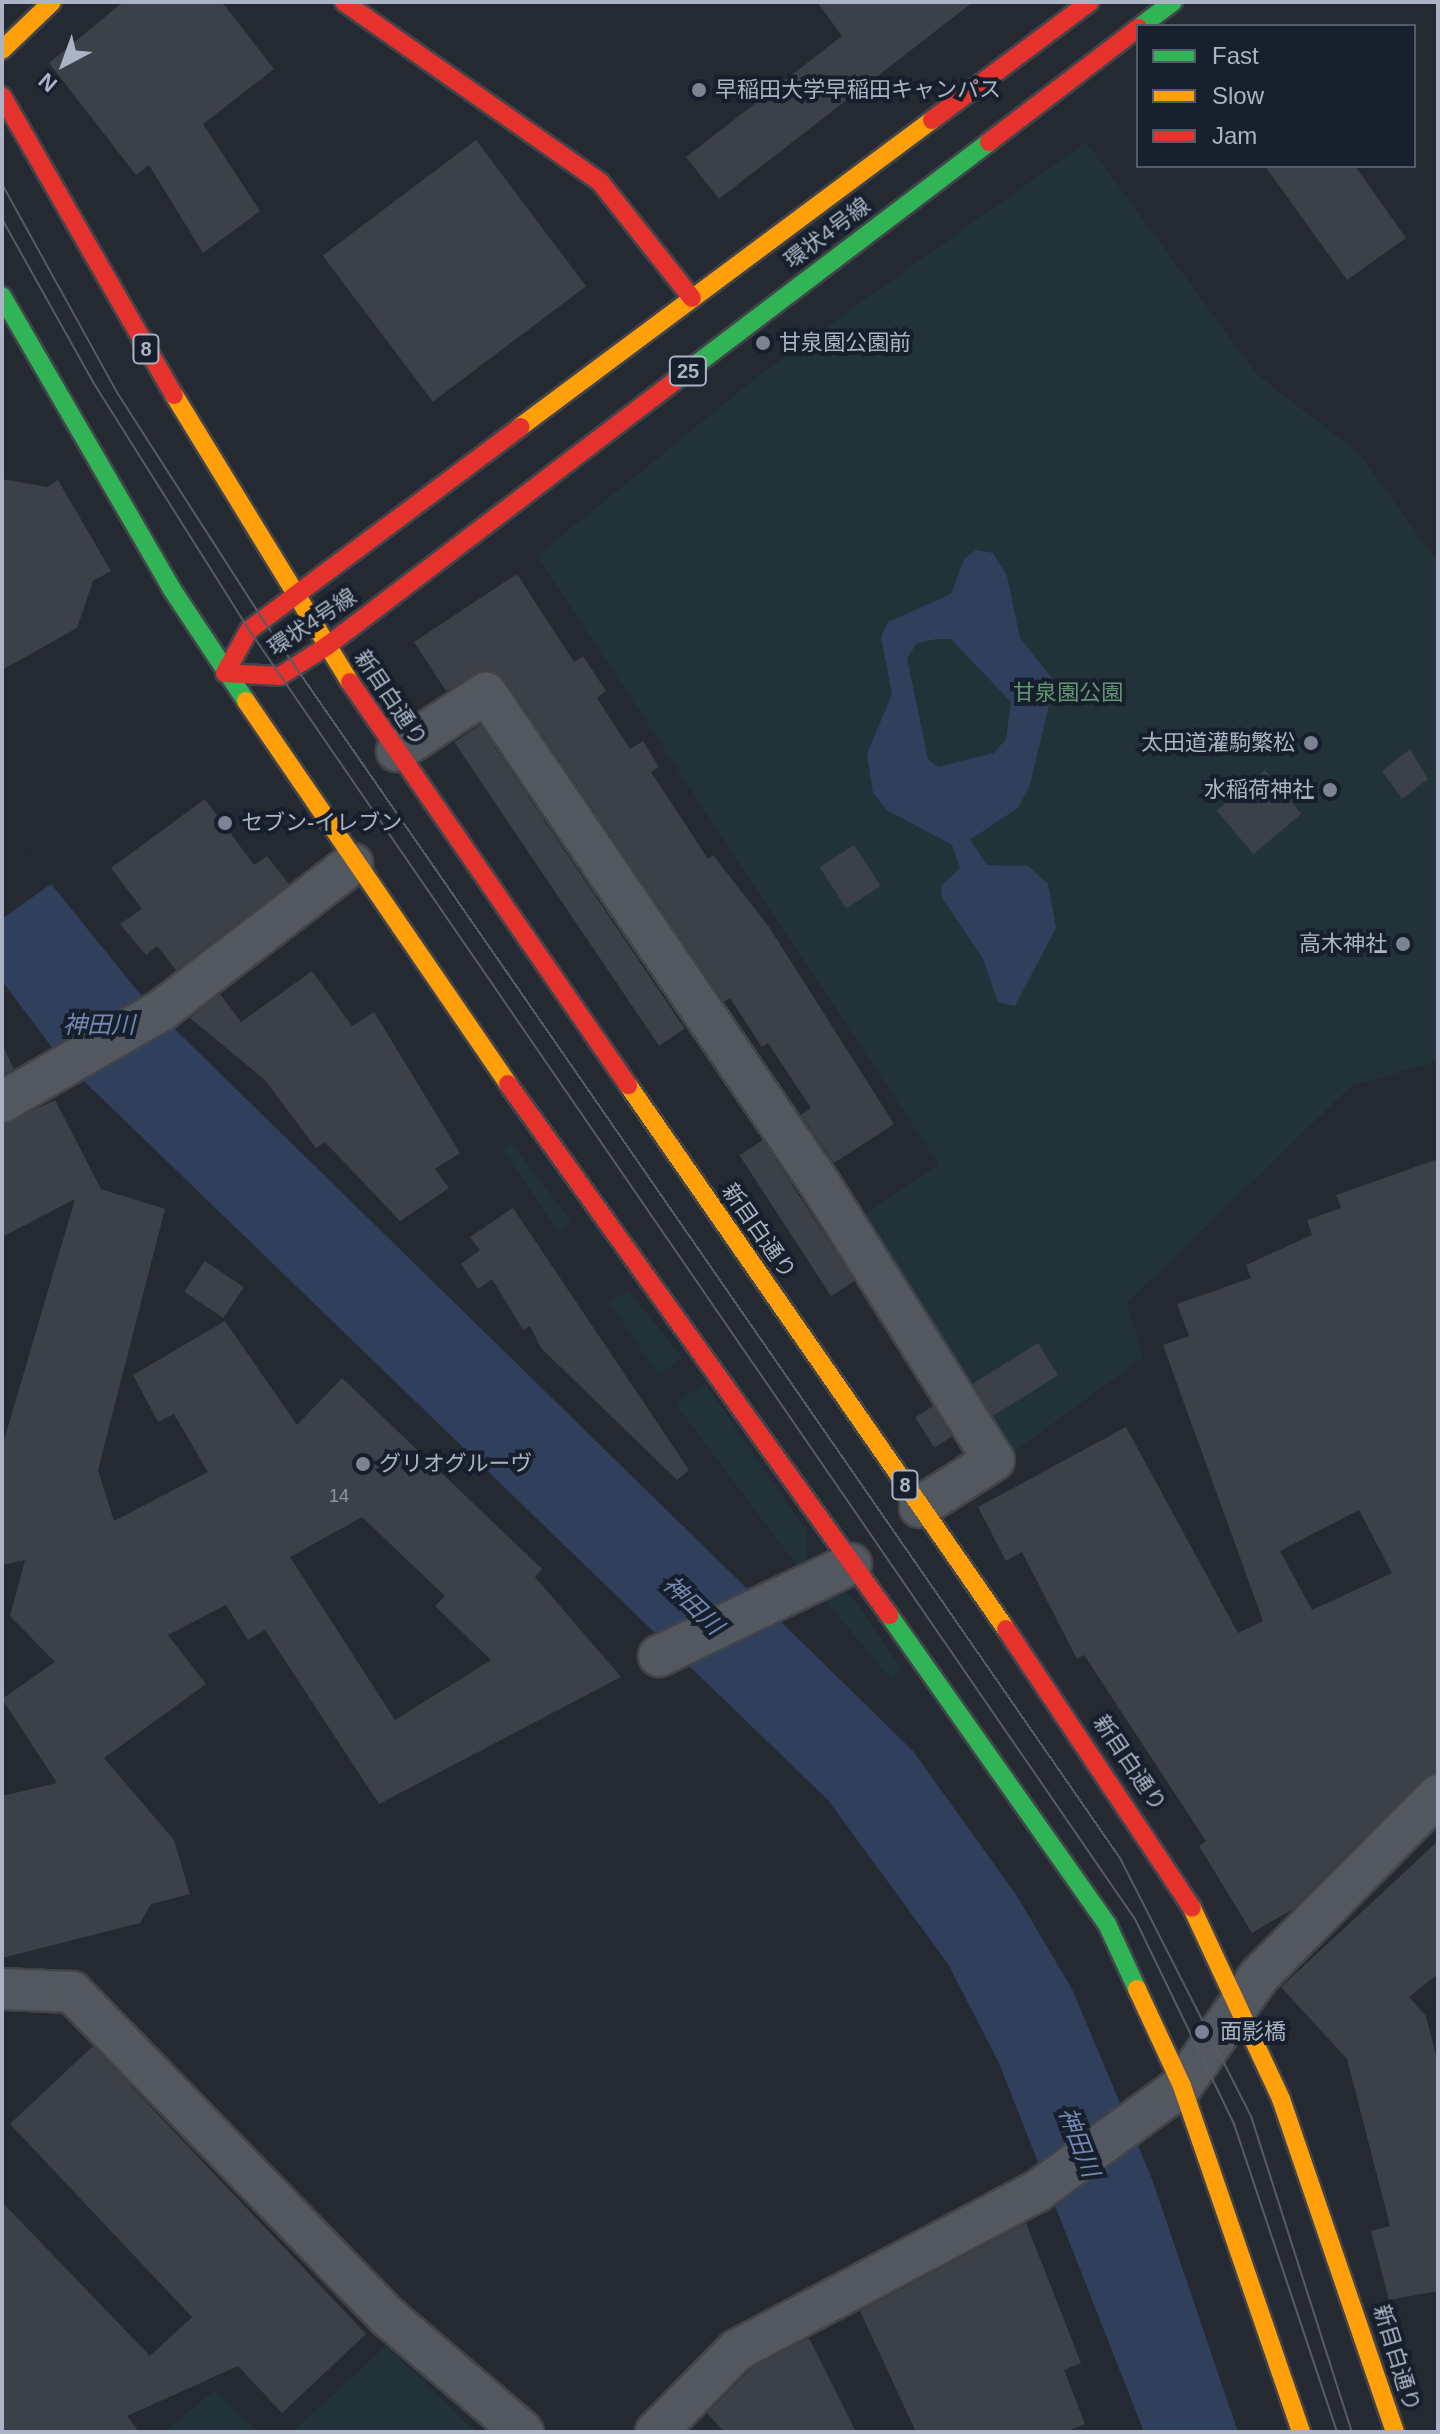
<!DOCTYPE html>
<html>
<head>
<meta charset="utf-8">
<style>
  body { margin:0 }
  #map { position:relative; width:1440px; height:2434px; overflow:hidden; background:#242932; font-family:Helvetica,"Noto Sans JP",sans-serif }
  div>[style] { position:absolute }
  .green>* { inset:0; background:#213338 }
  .water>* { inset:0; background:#2f3f5c }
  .pier>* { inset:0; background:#242932 }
  .building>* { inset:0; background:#3c4048; transform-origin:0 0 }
  .roads { filter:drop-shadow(2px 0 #40444b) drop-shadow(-2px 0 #40444b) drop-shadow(0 2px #40444b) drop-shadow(0 -2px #40444b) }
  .street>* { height:40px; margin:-20px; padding:0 20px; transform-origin:20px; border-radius:20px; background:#535860 }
  .fast>* { height:18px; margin:-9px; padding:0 9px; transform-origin:9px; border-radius:9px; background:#30b455 }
  .slow>* { height:18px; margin:-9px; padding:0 9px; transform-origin:9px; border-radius:9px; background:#ff9f0a }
  .jam>* { height:18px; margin:-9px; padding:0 9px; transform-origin:9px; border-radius:9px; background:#e5322d }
  .tram>* { height:2px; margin:-1px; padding:0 1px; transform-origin:1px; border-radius:1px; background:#575b64 }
  .dots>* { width:22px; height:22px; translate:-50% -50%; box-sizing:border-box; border:4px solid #171f2c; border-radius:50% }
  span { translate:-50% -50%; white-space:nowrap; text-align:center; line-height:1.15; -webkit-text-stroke:8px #171f2c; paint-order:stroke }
  .number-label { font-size:18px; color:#8f97a6 }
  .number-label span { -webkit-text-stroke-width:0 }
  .shield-label span { padding:2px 6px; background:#171f2c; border:2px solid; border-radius:6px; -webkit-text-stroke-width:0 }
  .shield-label { font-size:20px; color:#abb4c5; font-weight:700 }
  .poi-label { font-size:22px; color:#abb4c5 }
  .left { translate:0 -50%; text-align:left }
  .right { translate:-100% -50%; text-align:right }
  .street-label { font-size:22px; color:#abb4c5 }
  .park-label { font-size:22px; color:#629771 }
  .water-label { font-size:24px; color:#7188b0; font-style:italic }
  .frame { position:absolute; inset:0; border:4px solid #abb4c5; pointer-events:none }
  .legend { position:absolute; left:1136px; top:24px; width:280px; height:144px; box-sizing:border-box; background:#171f2c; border:2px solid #525b69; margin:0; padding:10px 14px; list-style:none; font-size:24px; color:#abb4c5 }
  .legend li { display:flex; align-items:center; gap:16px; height:40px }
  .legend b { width:40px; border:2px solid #525b69 }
  .north { position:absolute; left:24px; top:24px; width:80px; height:80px; -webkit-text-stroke:6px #171f2c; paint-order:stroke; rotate:221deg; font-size:22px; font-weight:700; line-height:32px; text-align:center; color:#abb4c5 }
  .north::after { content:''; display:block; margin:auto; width:28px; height:36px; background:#abb4c5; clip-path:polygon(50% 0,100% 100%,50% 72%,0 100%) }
</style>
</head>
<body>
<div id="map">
  <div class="green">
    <div style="clip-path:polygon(1086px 142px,1257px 375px,1359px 453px,1438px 563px,1438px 1061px,1351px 1086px,1127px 1303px,1143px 1357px,1007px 1457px,856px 1220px,939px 1165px,537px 556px,765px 371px)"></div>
    <div style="clip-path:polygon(512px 1144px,571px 1221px,559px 1232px,502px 1149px)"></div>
    <div style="clip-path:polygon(628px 1291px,683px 1358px,658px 1375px,609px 1302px)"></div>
    <div style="clip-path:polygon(705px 1383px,807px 1532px,807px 1558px,798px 1567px,675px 1403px)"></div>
    <div style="clip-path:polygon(837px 1588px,854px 1599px,902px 1670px,891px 1679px,818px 1592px)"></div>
    <div style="clip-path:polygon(386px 2346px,476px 2432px,292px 2432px)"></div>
    <div style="clip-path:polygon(215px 2390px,258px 2432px,164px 2432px)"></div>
  </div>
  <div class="water">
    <div style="clip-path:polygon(evenodd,976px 550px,993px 553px,1007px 576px,1020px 638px,1055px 682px,1029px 788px,1018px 808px,970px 840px,987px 865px,1028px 866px,1048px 884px,1056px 928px,1015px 1006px,998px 1002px,983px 959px,942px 898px,941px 886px,960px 868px,952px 845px,887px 810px,873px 793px,867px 754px,892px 694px,881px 637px,888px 622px,951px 594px,964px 559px,976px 550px,937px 639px,951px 639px,1011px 702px,1006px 739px,994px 753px,938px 767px,928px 759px,907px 658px,917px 643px,937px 639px)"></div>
    <div style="clip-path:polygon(2px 823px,144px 999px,913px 1751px,1017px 1896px,1072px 1989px,1152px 2179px,1238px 2432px,1144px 2432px,999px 2063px,948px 1964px,828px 1800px,60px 1058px,2px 981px)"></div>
  </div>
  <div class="pier">
    <div style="clip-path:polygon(2px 819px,52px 883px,2px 919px)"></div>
  </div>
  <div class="building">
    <div style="clip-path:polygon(123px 2px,222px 2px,274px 69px,203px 124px,260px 211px,203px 253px,149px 165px,136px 175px,49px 63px)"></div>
    <div style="clip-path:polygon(817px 2px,973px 2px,719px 199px,686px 157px,842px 36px)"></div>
    <div style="left:476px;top:140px;width:183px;height:192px;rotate:53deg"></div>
    <div style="clip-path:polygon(1265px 166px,1355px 166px,1406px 238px,1347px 280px)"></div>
    <div style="clip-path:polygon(2px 479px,47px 487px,58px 480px,111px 571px,93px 581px,77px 628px,2px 670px)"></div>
    <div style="clip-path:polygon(517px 574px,574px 662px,583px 656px,606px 691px,597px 698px,630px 749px,643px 741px,659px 767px,651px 772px,708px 859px,713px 855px,769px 927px,894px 1124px,834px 1163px,801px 1115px,811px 1108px,768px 1043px,762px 1047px,730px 998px,724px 1002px,505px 680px,484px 670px,446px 691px,414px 642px)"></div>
    <div style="left:480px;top:725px;width:366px;height:31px;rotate:56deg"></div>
    <div style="clip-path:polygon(1410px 749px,1428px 779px,1402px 799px,1382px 771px)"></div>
    <div style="left:1265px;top:770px;width:57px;height:63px;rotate:50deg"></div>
    <div style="clip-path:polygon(205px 799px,254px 865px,267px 856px,289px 884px,176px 970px,157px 946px,146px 955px,120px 924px,142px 909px,111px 868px)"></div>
    <div style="left:854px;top:845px;width:49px;height:41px;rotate:57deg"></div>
    <div style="clip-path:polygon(312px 971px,352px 1026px,374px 1012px,460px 1153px,435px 1169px,449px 1188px,400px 1221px,325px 1142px,316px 1148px,265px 1080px,190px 1018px,220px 994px,241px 1022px)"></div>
    <div style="clip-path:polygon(2px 1044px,14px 1069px,2px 1075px)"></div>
    <div style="clip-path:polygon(evenodd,55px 1100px,101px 1189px,165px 1209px,98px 1470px,114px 1521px,208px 1472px,174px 1414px,158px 1422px,133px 1375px,225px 1321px,297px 1425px,342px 1378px,542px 1569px,535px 1577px,621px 1677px,379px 1804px,265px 1630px,248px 1640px,226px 1605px,168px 1635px,206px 1684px,104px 1758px,174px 1840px,190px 1894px,151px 1904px,140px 1923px,2px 1958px,2px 1796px,57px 1783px,2px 1699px,55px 1662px,10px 1616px,25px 1560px,2px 1565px,2px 1447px,75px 1199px,2px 1237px,2px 1125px,55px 1100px,362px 1517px,445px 1596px,435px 1606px,491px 1660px,395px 1720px,290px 1557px,362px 1517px)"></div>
    <div style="left:763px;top:1140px;width:168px;height:28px;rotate:57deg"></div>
    <div style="clip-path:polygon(evenodd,1438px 1159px,1438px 1773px,1422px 1779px,1293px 1909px,1252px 1933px,1199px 1846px,1206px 1841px,1084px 1655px,1077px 1659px,1022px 1552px,1006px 1561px,978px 1507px,1126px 1427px,1238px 1633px,1263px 1621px,1163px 1345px,1189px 1336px,1177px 1304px,1251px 1278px,1246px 1265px,1312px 1235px,1307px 1220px,1341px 1208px,1336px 1195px,1438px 1159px,1359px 1510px,1392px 1573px,1312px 1610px,1280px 1551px,1359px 1510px)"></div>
    <div style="clip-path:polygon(513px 1208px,689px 1470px,677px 1480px,541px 1348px,530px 1326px,523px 1330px,492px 1279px,478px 1289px,461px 1264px,480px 1250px,470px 1237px)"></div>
    <div style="left:205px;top:1261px;width:47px;height:37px;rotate:34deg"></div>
    <div style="left:1038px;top:1343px;width:38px;height:77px;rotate:58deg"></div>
    <div style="left:933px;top:1406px;width:36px;height:21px;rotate:58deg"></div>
    <div style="clip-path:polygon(1438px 1841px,1438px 1974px,1409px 1997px,1426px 2016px,1438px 2064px,1438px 2291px,1389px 2300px,1371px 2231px,1390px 2226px,1347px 2059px,1281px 1987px)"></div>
    <div style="clip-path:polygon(93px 2046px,366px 2334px,282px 2413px,238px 2366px,127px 2416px,139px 2432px,2px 2432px,2px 2202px,150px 2356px,192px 2317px,10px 2124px)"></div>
    <div style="clip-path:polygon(1026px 2223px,1081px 2363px,1064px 2370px,1085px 2424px,1065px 2432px,916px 2432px,860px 2311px)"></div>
    <div style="clip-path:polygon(809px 2338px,856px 2432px,724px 2432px,707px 2413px,753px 2367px)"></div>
  </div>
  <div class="roads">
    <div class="street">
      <div style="left:397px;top:751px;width:106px;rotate:-33.1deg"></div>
      <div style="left:486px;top:693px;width:594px;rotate:55.77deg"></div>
      <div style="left:820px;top:1184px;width:326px;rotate:57.8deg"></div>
      <div style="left:994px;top:1460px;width:88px;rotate:147.6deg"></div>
      <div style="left:2px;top:1102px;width:185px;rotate:-29.9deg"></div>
      <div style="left:162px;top:1010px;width:240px;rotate:-37.5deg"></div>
      <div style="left:659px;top:1656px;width:213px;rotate:-25.6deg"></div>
      <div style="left:2px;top:1989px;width:70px;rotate:2.5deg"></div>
      <div style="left:72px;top:1992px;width:453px;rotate:45.8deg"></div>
      <div style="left:388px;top:2317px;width:177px;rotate:40.4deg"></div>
      <div style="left:656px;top:2432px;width:115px;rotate:-45.4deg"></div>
      <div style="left:737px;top:2350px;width:338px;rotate:-27.9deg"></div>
      <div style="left:1036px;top:2192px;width:180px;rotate:-36deg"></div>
      <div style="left:1182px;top:2086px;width:134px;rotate:-55deg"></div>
      <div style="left:1259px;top:1976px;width:255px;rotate:-45.3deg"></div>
    </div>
    <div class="fast">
      <div style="left:1141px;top:26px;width:40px;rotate:-37deg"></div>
      <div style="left:2px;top:296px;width:337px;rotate:59.9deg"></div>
      <div style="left:171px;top:588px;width:136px;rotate:56.4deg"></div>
      <div style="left:673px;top:382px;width:397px;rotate:-37.2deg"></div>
      <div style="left:889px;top:1615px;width:378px;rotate:54.8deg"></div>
      <div style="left:1107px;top:1924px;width:72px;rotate:65.2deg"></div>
    </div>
    <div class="slow">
      <div style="left:2px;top:50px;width:69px;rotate:-43.8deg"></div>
      <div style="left:174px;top:395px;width:337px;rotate:58.5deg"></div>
      <div style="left:520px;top:427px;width:514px;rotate:-36.69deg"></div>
      <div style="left:246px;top:701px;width:464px;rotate:55.6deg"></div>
      <div style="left:628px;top:1085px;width:662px;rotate:55.21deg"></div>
      <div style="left:1192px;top:1908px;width:211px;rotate:65deg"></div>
      <div style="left:1281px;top:2099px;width:352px;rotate:71.1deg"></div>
      <div style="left:1137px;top:1989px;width:107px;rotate:65.1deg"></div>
      <div style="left:1182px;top:2086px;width:366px;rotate:71deg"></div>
    </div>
    <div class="jam">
      <div style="left:344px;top:2px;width:313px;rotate:35.1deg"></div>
      <div style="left:600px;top:182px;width:148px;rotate:51.6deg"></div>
      <div style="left:2px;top:96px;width:345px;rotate:60.1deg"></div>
      <div style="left:932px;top:120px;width:197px;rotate:-36.8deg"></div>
      <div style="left:989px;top:142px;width:188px;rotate:-37.4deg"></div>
      <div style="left:225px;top:673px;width:55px;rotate:3.1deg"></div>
      <div style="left:280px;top:676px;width:56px;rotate:-32.6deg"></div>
      <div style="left:327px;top:646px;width:435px;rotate:-37.3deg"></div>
      <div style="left:225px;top:673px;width:49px;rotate:-60.8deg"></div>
      <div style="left:249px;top:630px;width:339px;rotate:-36.8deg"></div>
      <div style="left:350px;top:682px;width:490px;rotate:55.4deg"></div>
      <div style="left:508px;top:1084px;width:654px;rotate:54.34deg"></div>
      <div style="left:1006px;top:1629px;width:335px;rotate:56.3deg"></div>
    </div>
  </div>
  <div class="tram">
    <div style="left:2px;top:184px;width:240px;rotate:61.1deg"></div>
    <div style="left:118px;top:394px;width:269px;rotate:57.3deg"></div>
    <div style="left:263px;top:620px;width:1506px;rotate:55.31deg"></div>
    <div style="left:1120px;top:1858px;width:289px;rotate:63.1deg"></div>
    <div style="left:1251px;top:2116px;width:332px;rotate:72.3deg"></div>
    <div style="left:2px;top:219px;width:187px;rotate:60.8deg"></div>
    <div style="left:93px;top:382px;width:293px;rotate:57.8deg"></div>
    <div style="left:249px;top:630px;width:1564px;rotate:55.5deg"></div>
    <div style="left:1135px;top:1919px;width:228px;rotate:64.2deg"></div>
    <div style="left:1234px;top:2124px;width:325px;rotate:71.5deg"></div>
  </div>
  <div class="dots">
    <div style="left:699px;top:90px;background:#7c8392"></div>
    <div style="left:763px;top:343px;background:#7c8392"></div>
    <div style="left:1311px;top:743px;background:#7c8392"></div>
    <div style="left:1330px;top:790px;background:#7c8392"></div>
    <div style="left:225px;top:823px;background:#7c8392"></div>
    <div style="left:1403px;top:944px;background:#7c8392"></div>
    <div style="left:363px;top:1464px;background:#7c8392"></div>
    <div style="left:1202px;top:2032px;background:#7c8392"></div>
  </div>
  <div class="number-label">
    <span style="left:339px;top:1496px">14</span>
  </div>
  <div class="shield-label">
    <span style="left:146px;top:349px">8</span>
    <span style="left:688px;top:371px">25</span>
    <span style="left:905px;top:1485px">8</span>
  </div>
  <div class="poi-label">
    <span class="left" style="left:715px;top:90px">早稲田大学早稲田キャンパス</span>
    <span class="left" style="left:779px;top:343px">甘泉園公園前</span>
    <span class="right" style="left:1295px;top:743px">太田道灌駒繁松</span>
    <span class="right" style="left:1314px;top:790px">水稲荷神社</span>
    <span class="left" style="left:241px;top:823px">セブン-イレブン</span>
    <span class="right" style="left:1387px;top:944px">高木神社</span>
    <span class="left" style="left:379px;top:1464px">グリオグルーヴ</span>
    <span class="left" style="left:1220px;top:2032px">面影橋</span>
  </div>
  <div class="street-label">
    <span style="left:827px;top:233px;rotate:-37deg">環状4号線</span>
    <span style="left:312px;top:622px;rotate:-34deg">環状4号線</span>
    <span style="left:391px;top:698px;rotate:56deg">新目白通り</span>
    <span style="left:759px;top:1231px;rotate:55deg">新目白通り</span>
    <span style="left:1130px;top:1763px;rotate:56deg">新目白通り</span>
    <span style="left:1397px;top:2358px;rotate:73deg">新目白通り</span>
  </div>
  <div class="park-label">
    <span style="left:1068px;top:693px">甘泉園公園</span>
  </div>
  <div class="water-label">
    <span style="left:99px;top:1025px">神田川</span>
    <span style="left:693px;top:1605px;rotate:44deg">神田川</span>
    <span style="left:1079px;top:2142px;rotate:69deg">神田川</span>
  </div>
  <div class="frame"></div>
  <ul class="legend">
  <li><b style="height:10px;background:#30b455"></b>Fast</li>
  <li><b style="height:10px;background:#ff9f0a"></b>Slow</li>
  <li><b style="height:10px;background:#e5322d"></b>Jam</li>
  </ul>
  <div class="north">N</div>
</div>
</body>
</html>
